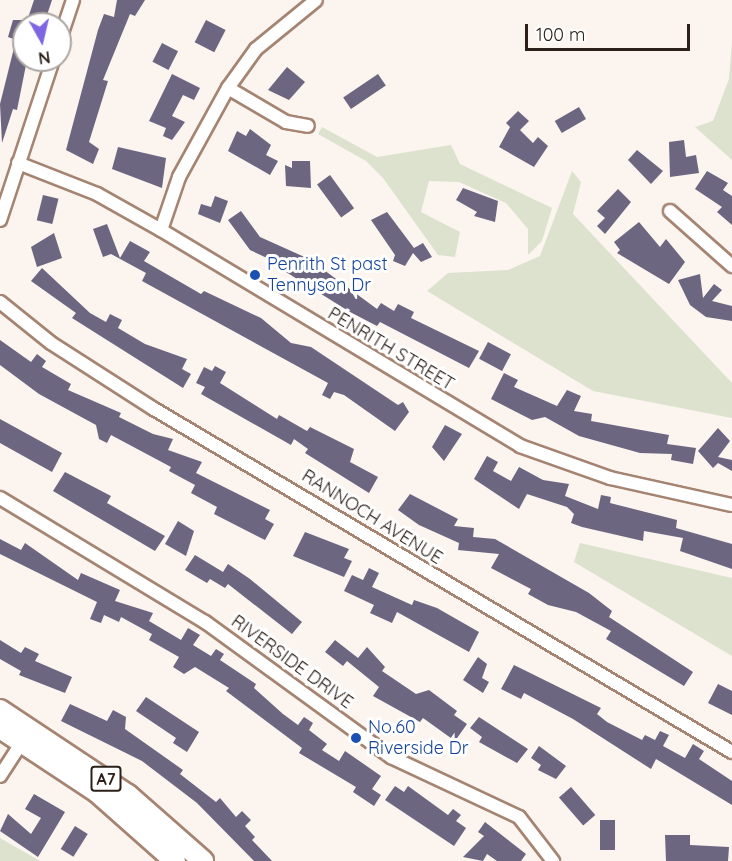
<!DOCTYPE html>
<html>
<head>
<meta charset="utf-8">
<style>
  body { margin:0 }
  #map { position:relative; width:732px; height:861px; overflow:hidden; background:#fbf4ef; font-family:Quicksand,sans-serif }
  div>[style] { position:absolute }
  .green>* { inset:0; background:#dde2ce }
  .building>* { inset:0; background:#6c6681; transform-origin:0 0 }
  .roads { filter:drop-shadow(2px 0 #a58471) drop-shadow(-2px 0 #a58471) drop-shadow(0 2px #a58471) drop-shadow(0 -2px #a58471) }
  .minor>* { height:12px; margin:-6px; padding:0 6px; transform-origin:6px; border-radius:6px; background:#fff }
  .trunk>* { height:20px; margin:-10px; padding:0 10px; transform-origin:10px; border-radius:10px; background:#fff }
  .dots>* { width:16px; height:16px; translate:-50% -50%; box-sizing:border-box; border:3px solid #fff; border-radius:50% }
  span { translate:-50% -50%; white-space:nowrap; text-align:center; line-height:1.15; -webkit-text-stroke:6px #fff; paint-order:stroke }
  .shield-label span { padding:2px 4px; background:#fff; border:2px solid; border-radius:4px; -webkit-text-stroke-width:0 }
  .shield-label { font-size:16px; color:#2d2018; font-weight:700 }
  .transit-label { font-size:18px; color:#164399 }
  .left { translate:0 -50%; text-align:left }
  .street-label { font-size:18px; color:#2d2018 }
  .north { position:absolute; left:12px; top:12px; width:60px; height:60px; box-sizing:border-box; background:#fff; border:2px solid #aba6a3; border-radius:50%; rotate:172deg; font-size:16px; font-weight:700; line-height:24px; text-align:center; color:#2d2018 }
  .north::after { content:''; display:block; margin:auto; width:21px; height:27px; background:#7e66e2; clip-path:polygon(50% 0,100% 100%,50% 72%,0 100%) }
  .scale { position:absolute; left:525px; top:24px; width:165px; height:27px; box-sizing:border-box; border:3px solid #2d2018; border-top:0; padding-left:8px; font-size:18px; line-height:21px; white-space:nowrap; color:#2d2018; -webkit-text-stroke:4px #fff; paint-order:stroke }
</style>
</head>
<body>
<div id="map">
  <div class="green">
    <div style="clip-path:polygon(732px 42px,732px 160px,695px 127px,713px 121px,729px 79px)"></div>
    <div style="clip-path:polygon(322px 127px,377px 157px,451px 145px,460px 164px,552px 208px,542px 241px,528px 255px,528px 229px,506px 203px,459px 182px,429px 181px,421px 212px,460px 232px,455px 257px,438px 255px,383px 178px,366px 161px,318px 134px)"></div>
    <div style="clip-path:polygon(572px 171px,581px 182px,573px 214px,732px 383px,732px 418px,593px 391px,427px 291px,448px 273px,508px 270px,540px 256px)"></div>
    <div style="clip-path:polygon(580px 543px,732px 578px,732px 656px,574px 562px)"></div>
    <div style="clip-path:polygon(0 838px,40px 861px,0 861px)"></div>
  </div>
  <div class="building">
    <div style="clip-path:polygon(34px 0,52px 0,44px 24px,26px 24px)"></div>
    <div style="clip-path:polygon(117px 0,145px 0,135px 16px,130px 14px,103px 80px,108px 81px,89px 142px,99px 149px,93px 164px,66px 150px,98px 30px,104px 14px,114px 17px)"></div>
    <div style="clip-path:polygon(13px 20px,24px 20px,27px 60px,17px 110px,13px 109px,2px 143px,0 104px,16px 40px,8px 37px)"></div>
    <div style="left:206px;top:20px;width:22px;height:25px;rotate:27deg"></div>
    <div style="left:162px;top:43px;width:18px;height:21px;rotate:27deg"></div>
    <div style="clip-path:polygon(287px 67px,305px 82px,289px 100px,268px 90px)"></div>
    <div style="clip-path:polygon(172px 74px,200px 88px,194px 100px,183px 95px,172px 116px,185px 122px,172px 140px,163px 136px,166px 128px,149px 121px)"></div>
    <div style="left:378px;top:74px;width:14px;height:42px;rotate:56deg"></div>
    <div style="left:579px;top:107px;width:14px;height:28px;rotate:60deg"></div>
    <div style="clip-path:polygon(518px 111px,529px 121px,520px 130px,533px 143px,538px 137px,548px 146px,534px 167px,499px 147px,510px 127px,506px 123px)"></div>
    <div style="clip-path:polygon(250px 129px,271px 145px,266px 155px,278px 161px,270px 175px,228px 151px,237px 131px,246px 136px)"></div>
    <div style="clip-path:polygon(684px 140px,686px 157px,696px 155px,699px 173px,670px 177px,669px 142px)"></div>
    <div style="clip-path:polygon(118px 147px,166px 158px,162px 188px,112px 169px)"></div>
    <div style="clip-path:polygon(637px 150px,663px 171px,651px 184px,628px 160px)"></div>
    <div style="clip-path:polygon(292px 161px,310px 161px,311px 188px,286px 186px,285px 165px,292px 168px)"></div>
    <div style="clip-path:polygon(707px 171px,728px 183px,723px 190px,732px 196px,732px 225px,717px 212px,722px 207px,695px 189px)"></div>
    <div style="left:330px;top:175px;width:41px;height:16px;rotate:54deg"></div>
    <div style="clip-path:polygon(463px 188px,498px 201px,495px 222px,474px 216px,477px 212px,456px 200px)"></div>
    <div style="clip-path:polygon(618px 189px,631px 202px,605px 234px,597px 226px,605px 218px,597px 211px)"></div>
    <div style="left:43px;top:195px;width:16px;height:26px;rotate:14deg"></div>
    <div style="clip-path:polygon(215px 196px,228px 201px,220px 223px,198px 214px,201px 204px,211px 207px)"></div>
    <div style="clip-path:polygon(241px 211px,260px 237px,309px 259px,377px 309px,381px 303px,394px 311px,398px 304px,414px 312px,411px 318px,479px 351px,469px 368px,380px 322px,377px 326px,350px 312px,286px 272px,288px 268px,250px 250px,228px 220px)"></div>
    <div style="clip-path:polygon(387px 212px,414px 248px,423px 243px,432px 257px,421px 262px,413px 253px,405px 266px,393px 261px,395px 255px,371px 220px)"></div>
    <div style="clip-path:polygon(639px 222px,660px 247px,666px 239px,685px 262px,669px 284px,617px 253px,620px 250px,614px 242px)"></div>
    <div style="clip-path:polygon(107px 224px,120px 258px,130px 241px,150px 252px,144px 261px,201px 294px,204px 291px,261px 318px,291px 343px,311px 347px,398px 405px,403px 402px,409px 412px,395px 431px,344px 395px,334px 392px,330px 399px,322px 395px,328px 383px,142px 281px,146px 273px,111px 254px,103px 257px,93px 229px)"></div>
    <div style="clip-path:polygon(54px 233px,62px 258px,37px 267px,31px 247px)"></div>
    <div style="clip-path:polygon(42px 268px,90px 313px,106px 322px,110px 314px,122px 320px,118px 328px,145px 344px,187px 359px,182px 369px,191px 374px,183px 388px,72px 318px,76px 313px,31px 281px)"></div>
    <div style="clip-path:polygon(700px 274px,703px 298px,714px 284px,722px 290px,712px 301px,732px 306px,732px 321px,706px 317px,690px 305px,678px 280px)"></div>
    <div style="clip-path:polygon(0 340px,31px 362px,37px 354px,46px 361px,42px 367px,71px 384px,68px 390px,121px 413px,119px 417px,153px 434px,173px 439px,168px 450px,202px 462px,196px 473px,270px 510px,265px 519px,274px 524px,265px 540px,214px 514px,217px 507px,191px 493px,195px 485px,169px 471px,171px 467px,111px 435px,107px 443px,99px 439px,96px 425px,39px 394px,0 365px)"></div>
    <div style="left:488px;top:342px;width:26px;height:19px;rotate:28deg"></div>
    <div style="clip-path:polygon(215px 366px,226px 372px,220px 383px,277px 419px,279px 415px,307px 431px,310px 427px,354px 449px,350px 462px,378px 477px,369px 493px,305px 453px,308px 449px,294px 439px,291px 445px,201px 394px,205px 387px,196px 383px,204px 367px,212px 371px)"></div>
    <div style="clip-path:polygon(504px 373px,518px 380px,514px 387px,557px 406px,567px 390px,581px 396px,574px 411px,592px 414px,591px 421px,669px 435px,667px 444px,696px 448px,693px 464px,671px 460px,672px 454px,640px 453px,579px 436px,545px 417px,532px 420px,491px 399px)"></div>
    <div style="clip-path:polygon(0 419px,62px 453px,52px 472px,0 443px)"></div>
    <div style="clip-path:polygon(445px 425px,462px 434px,444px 461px,432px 447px)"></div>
    <div style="clip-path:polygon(718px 428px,730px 441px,718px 457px,732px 460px,732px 471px,718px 463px,713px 468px,698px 451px)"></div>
    <div style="clip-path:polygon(487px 456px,498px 462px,493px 471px,511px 481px,519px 467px,543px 480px,569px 484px,565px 496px,598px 509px,601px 495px,611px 497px,610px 503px,677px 520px,676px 528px,732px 544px,732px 569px,680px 551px,683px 538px,644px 531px,643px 541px,582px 527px,571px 523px,574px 514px,567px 507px,527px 494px,519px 509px,474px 479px)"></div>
    <div style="clip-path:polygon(65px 472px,111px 496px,107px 503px,165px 536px,155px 551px,53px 491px)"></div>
    <div style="clip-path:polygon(410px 494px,458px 519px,454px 526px,474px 528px,473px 537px,495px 539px,589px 593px,612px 611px,609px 617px,693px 672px,684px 686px,606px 639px,611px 631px,576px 612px,548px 605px,528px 594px,531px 589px,491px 568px,499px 554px,458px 550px,459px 543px,419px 525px,398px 510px)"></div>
    <div style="clip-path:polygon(178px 521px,194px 531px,186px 556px,165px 544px)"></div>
    <div style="clip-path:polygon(305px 532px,349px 549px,344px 558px,352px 561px,344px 577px,293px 556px)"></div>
    <div style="clip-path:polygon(0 539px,21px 550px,25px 543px,78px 580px,81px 573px,120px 590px,115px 601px,153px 613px,149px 621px,181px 640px,188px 628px,200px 635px,193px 645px,211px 656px,216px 649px,224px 654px,220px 660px,256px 684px,254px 688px,283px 714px,298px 725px,304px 717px,313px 723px,309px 730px,327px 744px,322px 750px,339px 761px,345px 751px,381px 776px,372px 789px,381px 795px,374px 806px,353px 792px,356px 787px,299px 753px,302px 748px,226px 691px,229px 688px,195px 667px,184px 674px,173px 667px,179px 657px,149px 640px,152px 634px,121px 617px,119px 622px,104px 615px,101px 623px,90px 619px,97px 602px,0 554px)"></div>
    <div style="clip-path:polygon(195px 555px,223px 572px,228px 564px,250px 579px,302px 622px,292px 634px,228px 584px,225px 588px,210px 579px,207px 583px,185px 570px)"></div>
    <div style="clip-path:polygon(369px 568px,379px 573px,372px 587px,412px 605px,414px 600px,437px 608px,479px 632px,469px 652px,397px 612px,392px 623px,370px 613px,374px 605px,344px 591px,352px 575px,363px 580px)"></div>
    <div style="clip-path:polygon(0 640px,21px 653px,25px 647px,39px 654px,35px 661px,72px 677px,65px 693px,19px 675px,21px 671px,0 659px)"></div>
    <div style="clip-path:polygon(335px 640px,358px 658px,367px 647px,385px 667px,382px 671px,416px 694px,429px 690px,457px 711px,454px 715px,467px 724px,455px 741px,423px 718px,420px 722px,373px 696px,379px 687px,347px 661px,343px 666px,325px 652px)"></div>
    <div style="clip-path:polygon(478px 657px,487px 664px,482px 678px,489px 682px,483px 693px,463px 680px)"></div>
    <div style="clip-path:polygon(514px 665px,601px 708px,597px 714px,607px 722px,642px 740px,645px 735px,655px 740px,660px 731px,669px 735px,663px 746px,685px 758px,693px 744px,704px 751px,699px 759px,732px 781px,732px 805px,656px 759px,651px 769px,573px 719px,524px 693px,521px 699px,501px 689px)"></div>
    <div style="clip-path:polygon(718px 684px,732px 691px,732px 715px,708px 703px)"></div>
    <div style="clip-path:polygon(146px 697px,199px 732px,187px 752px,173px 743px,176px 738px,136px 711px)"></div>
    <div style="clip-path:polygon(70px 704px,107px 721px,113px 710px,126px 717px,125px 729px,183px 770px,180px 774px,216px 802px,220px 798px,236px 817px,242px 811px,251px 820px,245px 826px,255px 837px,252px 840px,272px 861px,254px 861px,197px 803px,142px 761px,61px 721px)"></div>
    <div style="clip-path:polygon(479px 717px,528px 749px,517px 763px,479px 742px,482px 737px,470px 728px)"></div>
    <div style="clip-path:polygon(539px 746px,566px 766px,556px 779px,538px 770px,541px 765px,531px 758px)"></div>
    <div style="clip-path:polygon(395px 786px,404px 792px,408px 786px,448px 815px,453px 809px,461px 815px,456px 821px,466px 828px,454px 846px,385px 800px)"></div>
    <div style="left:571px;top:787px;width:37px;height:16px;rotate:49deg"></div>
    <div style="clip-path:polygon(34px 794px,65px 812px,38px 857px,0 831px,8px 814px,31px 834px,41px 818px,25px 809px)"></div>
    <div style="left:600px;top:820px;width:15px;height:30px"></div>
    <div style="clip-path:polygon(485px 822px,526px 854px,521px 861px,497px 861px,487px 854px,483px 861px,463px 857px,484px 836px,478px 832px)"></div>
    <div style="left:75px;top:826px;width:15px;height:27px;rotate:32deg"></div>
    <div style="clip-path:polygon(665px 835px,690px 835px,690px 845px,729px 847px,728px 861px,666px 861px)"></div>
  </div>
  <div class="roads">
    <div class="minor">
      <div style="left:60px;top:39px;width:41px;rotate:-71.6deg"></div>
      <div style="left:228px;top:88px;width:67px;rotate:30.4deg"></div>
      <div style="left:286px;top:122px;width:22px;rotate:10deg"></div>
      <div style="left:18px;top:163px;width:85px;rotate:21.4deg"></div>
      <div style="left:97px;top:194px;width:73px;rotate:29.4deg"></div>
      <div style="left:161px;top:230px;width:419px;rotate:31deg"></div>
      <div style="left:520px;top:446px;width:96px;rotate:19.6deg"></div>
      <div style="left:610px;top:478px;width:125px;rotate:12.5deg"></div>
      <div style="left:670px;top:211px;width:83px;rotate:41.6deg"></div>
      <div style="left:0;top:220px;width:169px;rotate:-71.7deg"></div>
      <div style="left:161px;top:230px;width:56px;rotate:-71.2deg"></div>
      <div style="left:179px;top:177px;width:102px;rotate:-61.2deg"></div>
      <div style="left:228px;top:88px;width:48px;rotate:-54.3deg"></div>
      <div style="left:256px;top:49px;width:77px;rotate:-39.2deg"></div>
      <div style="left:0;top:302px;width:65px;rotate:38.8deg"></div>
      <div style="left:51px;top:343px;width:122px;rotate:32.7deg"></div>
      <div style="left:154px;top:409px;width:672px;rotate:30.69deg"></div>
      <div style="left:0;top:498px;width:240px;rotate:31.2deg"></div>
      <div style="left:205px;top:622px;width:230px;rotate:36deg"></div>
      <div style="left:391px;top:757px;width:141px;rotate:25.1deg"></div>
      <div style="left:519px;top:817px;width:56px;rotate:52.3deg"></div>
      <div style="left:0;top:776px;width:40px;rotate:-57.1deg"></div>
    </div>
    <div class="trunk">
      <div style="left:0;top:710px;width:154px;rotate:33.6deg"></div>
      <div style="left:128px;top:795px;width:100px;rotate:41.3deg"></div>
      <div style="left:0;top:728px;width:116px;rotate:33.4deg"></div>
      <div style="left:97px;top:792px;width:104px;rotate:41.5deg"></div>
    </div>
  </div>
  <div class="dots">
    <div style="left:255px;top:275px;background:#1a4fb4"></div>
    <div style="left:356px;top:738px;background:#1a4fb4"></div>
  </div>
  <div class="shield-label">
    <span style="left:106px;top:779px">A7</span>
  </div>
  <div class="transit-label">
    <span class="left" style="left:267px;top:275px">Penrith St past<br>Tennyson Dr</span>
    <span class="left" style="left:368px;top:738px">No.60<br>Riverside Dr</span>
  </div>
  <div class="street-label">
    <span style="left:391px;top:349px;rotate:31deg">PENRITH STREET</span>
    <span style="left:372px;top:517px;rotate:32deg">RANNOCH AVENUE</span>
    <span style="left:292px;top:662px;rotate:36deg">RIVERSIDE DRIVE</span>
  </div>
  <div class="north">N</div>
  <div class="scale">100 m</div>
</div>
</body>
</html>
